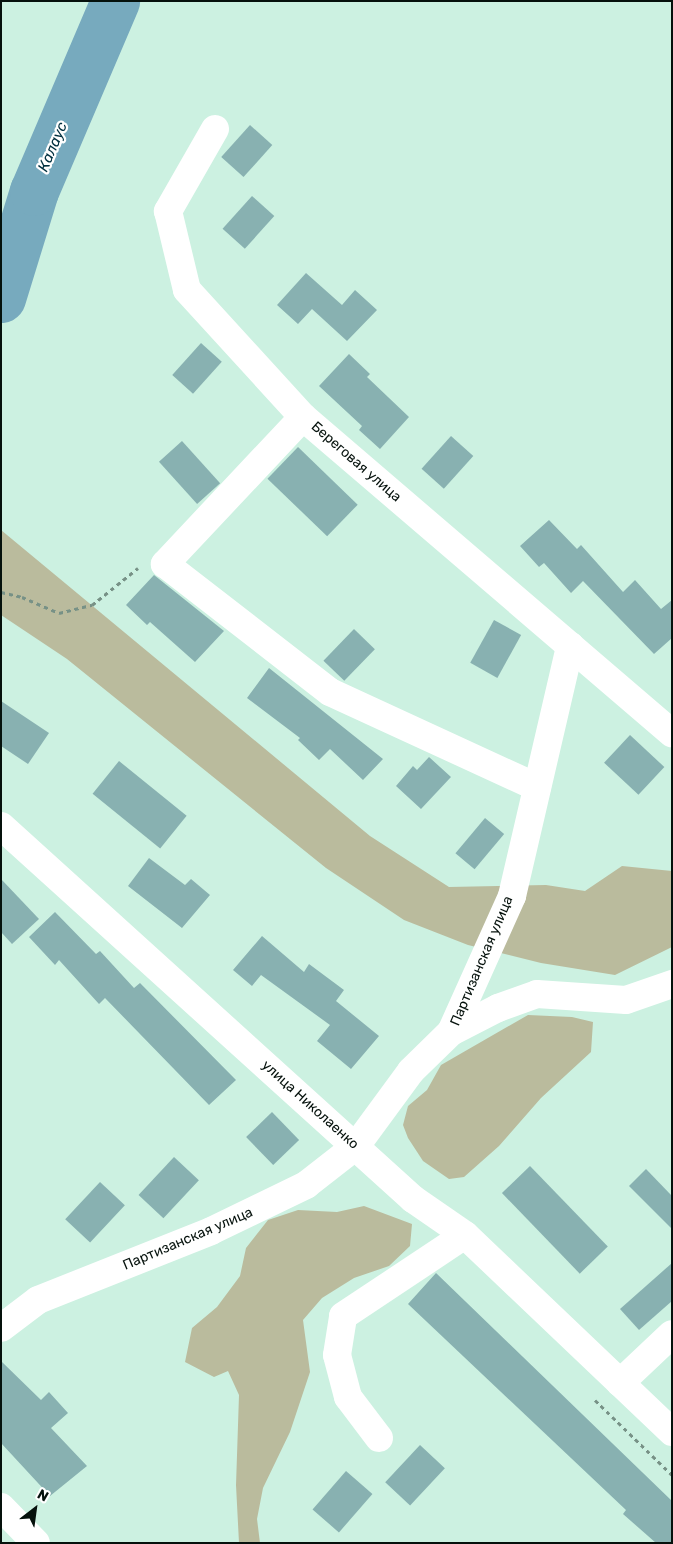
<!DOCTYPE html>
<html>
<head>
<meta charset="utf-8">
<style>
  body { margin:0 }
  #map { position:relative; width:673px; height:1544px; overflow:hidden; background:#ccf1e1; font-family:Rubik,sans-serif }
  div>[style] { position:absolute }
  .green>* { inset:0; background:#babb9d }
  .river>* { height:49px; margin:-24.5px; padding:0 24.5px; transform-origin:24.5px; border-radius:24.5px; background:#77aabe }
  .building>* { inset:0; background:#88b1b1; transform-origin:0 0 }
  .path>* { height:3px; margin-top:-1.5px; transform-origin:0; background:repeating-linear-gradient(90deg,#779186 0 4px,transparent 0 8px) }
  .minor>* { height:28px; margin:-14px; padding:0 14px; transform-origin:14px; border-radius:14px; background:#fff }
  span { translate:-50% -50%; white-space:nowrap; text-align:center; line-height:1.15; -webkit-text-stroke:4.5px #fff; paint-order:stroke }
  .street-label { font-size:14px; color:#05110c }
  .water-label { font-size:15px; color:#00303f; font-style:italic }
  .frame { position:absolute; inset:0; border:2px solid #05110c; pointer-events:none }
  .north { position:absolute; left:10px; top:1484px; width:50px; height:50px; -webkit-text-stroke:4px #fff; paint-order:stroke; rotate:30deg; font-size:14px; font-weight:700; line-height:20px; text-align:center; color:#05110c }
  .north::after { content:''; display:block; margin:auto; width:18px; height:22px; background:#05110c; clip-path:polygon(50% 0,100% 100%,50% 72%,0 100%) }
</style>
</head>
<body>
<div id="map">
  <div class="green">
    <div style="clip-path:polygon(1px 530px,370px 836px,449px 887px,546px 885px,585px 891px,622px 866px,672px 871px,672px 947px,615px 975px,541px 963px,468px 945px,404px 920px,326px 868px,67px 659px,1px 615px)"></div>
    <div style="clip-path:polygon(528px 1015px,572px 1017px,593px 1022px,591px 1052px,541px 1098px,499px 1146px,464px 1177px,449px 1179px,423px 1161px,408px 1138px,403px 1125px,408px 1106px,427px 1090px,441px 1065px)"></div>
    <div style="clip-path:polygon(364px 1206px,412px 1224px,410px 1246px,389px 1266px,354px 1278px,322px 1298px,303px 1320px,310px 1372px,290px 1432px,263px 1488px,257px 1519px,260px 1543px,239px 1543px,236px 1485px,239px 1395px,228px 1371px,214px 1377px,185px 1362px,192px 1328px,217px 1307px,240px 1276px,246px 1248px,268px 1220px,298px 1210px,337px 1212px)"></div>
  </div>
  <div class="river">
    <div style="left:1px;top:298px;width:112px;rotate:-72.9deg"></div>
    <div style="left:34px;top:191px;width:207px;rotate:-66.9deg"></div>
  </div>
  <div class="building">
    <div style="left:250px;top:125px;width:30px;height:43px;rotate:42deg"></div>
    <div style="left:252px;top:196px;width:30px;height:44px;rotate:42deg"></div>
    <div style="clip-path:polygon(306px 273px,342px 305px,355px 290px,377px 310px,347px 341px,312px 309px,298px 324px,277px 305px)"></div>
    <div style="left:201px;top:343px;width:28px;height:43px;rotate:42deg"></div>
    <div style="clip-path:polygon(349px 354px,370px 374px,367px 377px,409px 417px,380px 449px,359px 430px,362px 426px,319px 386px)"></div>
    <div style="left:451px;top:436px;width:30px;height:44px;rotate:42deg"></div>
    <div style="left:182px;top:441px;width:57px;height:31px;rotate:48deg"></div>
    <div style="left:298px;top:447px;width:83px;height:44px;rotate:44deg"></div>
    <div style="clip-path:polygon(549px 520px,577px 549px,581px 545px,623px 592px,635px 580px,661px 609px,672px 600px,672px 638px,654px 654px,583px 581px,571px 593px,544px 563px,539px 567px,520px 546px)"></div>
    <div style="clip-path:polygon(154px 575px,224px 631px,195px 662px,150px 622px,147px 625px,126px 605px)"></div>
    <div style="left:494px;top:620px;width:31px;height:49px;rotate:29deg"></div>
    <div style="left:354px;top:629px;width:29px;height:44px;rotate:44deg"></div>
    <div style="clip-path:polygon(269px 668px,383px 759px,363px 780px,330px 749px,319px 760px,298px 740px,300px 738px,247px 698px)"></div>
    <div style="clip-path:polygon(1px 701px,49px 733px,28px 764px,1px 746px)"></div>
    <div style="left:630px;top:735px;width:47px;height:38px;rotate:43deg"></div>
    <div style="clip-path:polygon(429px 757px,451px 777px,421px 809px,396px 786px,413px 766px,417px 770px)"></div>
    <div style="left:119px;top:761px;width:87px;height:42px;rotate:39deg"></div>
    <div style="left:485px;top:818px;width:25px;height:46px;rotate:40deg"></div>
    <div style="clip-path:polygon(149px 858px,185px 885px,191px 879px,210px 895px,182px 928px,128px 886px)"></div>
    <div style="clip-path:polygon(1px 879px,39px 919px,12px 944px,1px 932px)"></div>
    <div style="clip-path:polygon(55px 912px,96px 954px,100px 951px,134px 988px,140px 983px,236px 1080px,209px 1105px,105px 998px,99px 1004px,59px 960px,55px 965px,29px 937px)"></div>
    <div style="clip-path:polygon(262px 936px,304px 972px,309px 964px,344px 990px,336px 1001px,379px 1036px,351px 1069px,317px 1041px,330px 1025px,261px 975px,252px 986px,233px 970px)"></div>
    <div style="left:272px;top:1112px;width:39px;height:36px;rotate:46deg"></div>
    <div style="left:174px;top:1157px;width:34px;height:52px;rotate:43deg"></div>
    <div style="left:530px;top:1166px;width:112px;height:39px;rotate:46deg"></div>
    <div style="clip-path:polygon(646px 1169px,672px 1196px,672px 1229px,629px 1186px)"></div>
    <div style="left:100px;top:1182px;width:34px;height:51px;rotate:43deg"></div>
    <div style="clip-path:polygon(672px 1263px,672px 1301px,639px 1330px,620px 1309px)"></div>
    <div style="clip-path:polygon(436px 1273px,672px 1501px,672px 1543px,656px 1543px,623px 1514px,626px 1510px,408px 1304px)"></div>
    <div style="clip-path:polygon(1px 1361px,41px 1400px,49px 1392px,68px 1413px,51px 1428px,87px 1466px,50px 1496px,1px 1443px)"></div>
    <div style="left:420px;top:1445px;width:34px;height:51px;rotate:43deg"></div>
    <div style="left:346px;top:1471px;width:35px;height:51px;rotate:41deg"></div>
  </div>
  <div class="path">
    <div style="left:1px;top:592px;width:22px;rotate:13deg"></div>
    <div style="left:22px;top:597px;width:40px;rotate:23.4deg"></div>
    <div style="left:59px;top:613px;width:34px;rotate:-14deg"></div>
    <div style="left:92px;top:605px;width:59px;rotate:-38.8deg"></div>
    <div style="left:595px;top:1400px;width:107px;rotate:44.2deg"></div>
  </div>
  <div class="minor">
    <div style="left:215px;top:129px;width:95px;rotate:119.8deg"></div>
    <div style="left:168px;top:211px;width:81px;rotate:76.5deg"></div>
    <div style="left:187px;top:290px;width:172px;rotate:47.6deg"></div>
    <div style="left:303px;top:417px;width:486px;rotate:40.6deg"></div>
    <div style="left:303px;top:417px;width:202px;rotate:133.2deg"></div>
    <div style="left:165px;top:564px;width:209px;rotate:37.8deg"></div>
    <div style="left:330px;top:692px;width:228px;rotate:24.7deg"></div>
    <div style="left:1px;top:826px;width:556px;rotate:42.16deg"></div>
    <div style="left:413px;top:1199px;width:63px;rotate:34.7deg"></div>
    <div style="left:465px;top:1235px;width:286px;rotate:43.6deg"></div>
    <div style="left:451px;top:1032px;width:53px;rotate:-27.1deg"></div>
    <div style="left:498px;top:1008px;width:41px;rotate:-19.7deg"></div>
    <div style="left:537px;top:994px;width:89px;rotate:3.9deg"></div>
    <div style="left:626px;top:1000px;width:49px;rotate:-19.2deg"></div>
    <div style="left:1px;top:1328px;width:46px;rotate:-37.1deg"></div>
    <div style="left:38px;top:1300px;width:186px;rotate:-21.7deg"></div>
    <div style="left:211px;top:1231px;width:106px;rotate:-25.8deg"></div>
    <div style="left:306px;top:1185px;width:63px;rotate:-38deg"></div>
    <div style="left:356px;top:1146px;width:93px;rotate:-53.7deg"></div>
    <div style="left:411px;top:1071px;width:56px;rotate:-44.3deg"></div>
    <div style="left:451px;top:1032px;width:149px;rotate:-65.8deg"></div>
    <div style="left:512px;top:896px;width:257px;rotate:-76.9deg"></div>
    <div style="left:620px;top:1383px;width:71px;rotate:-43.3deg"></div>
    <div style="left:379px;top:1438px;width:51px;rotate:-127.1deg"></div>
    <div style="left:348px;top:1397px;width:43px;rotate:-104.7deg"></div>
    <div style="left:337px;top:1355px;width:39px;rotate:-81deg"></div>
    <div style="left:343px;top:1316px;width:146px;rotate:-33.6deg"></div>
    <div style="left:1px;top:1507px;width:50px;rotate:45.8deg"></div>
  </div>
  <div class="street-label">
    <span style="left:356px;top:462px;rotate:41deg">Береговая улица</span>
    <span style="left:482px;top:961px;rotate:-67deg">Партизанская улица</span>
    <span style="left:310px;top:1105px;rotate:42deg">улица Николаенко</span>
    <span style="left:188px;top:1239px;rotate:-23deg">Партизанская улица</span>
  </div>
  <div class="water-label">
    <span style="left:53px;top:147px;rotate:-67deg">Калаус</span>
  </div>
  <div class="frame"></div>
  <div class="north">N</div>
</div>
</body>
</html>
